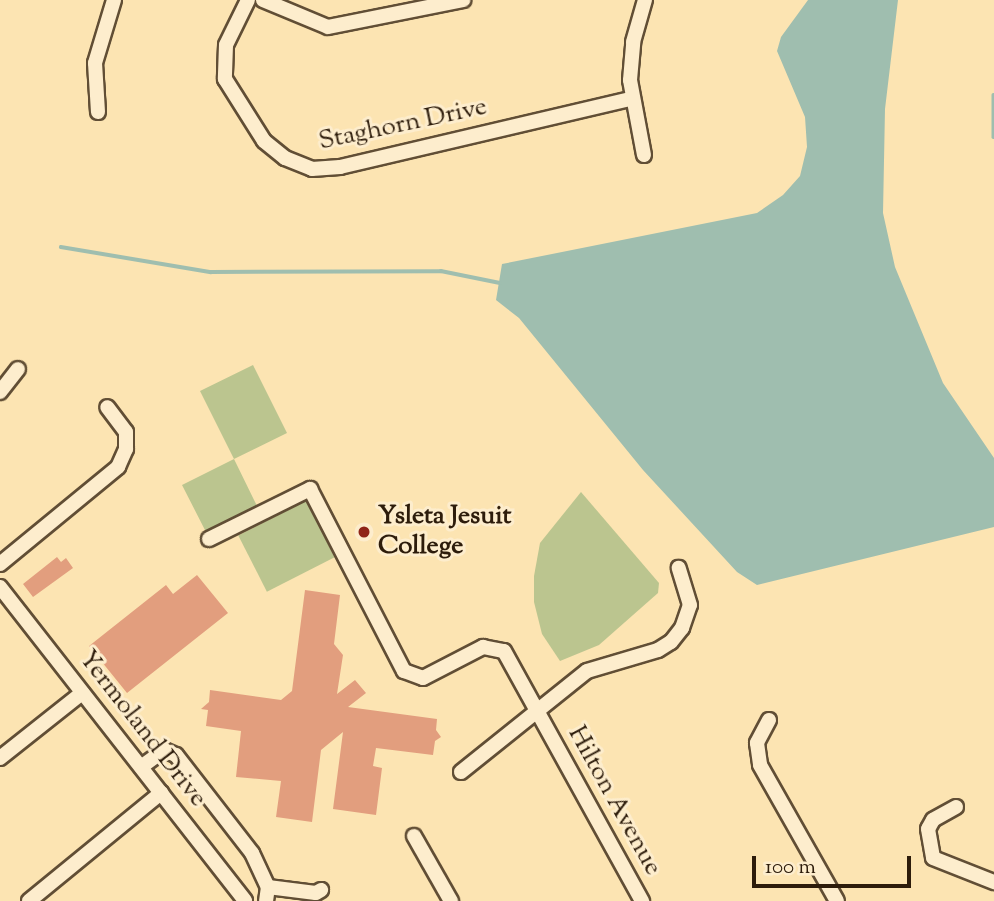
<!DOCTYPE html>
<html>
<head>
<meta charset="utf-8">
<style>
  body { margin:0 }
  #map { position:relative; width:994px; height:901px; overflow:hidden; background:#fce4b2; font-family:"Sorts Mill Goudy",serif }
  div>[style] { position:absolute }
  .green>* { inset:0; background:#bbc58f; transform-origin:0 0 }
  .water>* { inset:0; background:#9fbeaf }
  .stream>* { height:3.5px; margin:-1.75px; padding:0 1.75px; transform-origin:1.75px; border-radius:1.75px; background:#9fbeaf }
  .building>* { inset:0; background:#e29e7e }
  .roads { filter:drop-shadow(2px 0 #614e35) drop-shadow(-2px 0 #614e35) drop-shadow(0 2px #614e35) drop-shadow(0 -2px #614e35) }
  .minor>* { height:14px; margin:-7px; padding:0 7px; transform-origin:7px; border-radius:7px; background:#fdedcd }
  .dots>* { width:19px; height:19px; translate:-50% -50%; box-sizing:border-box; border:4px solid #fdedcd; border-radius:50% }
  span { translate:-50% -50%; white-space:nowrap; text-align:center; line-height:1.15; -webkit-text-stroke:6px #fdedcd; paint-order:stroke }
  .street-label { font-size:26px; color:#2d1c0b }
  .poi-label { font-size:26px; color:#2d1c0b; font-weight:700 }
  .left { translate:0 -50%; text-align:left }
  .scale { position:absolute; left:752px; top:856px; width:159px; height:32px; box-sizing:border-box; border:4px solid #2d1c0b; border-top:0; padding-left:9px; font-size:21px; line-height:24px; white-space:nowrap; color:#2d1c0b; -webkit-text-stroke:5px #fdedcd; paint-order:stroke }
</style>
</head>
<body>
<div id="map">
  <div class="green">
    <div style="clip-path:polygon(253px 365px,287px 433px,234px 459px,257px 506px,206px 532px,182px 485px,234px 459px,200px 391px)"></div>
    <div style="clip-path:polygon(581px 492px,659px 583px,658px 593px,599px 645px,560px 661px,542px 634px,534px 602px,534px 576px,540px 543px)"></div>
    <div style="left:306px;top:501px;width:63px;height:76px;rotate:63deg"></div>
  </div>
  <div class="water">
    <div style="clip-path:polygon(808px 0,898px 0,885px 109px,883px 213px,895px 267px,943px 383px,994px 458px,994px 527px,757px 585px,737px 572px,643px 470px,519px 318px,496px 300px,502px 264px,757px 213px,783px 195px,800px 176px,807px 147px,805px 117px,777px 51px,781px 37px)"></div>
  </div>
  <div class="stream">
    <div style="left:994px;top:95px;width:42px;rotate:90deg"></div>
    <div style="left:61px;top:247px;width:152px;rotate:9.5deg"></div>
    <div style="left:211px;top:272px;width:230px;rotate:-0.2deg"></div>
    <div style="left:441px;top:271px;width:60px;rotate:11.5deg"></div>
  </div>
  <div class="building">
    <div style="clip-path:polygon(57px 557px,61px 562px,66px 558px,73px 568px,33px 597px,23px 584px)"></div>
    <div style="clip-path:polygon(197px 575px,228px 613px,127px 693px,89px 646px,166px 585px,173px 594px)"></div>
    <div style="clip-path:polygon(305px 590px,340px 595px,334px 644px,343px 655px,337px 694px,355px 680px,366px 693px,348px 707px,437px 719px,436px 730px,441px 737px,435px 741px,433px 755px,376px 748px,373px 766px,382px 768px,376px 815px,333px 809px,343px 732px,321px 750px,312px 822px,276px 817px,281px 781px,236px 777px,241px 731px,206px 726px,208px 710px,201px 709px,209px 702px,210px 690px,281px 700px,292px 691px)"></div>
  </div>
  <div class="roads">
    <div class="minor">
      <div style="left:248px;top:0;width:50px;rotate:116.1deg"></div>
      <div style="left:226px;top:45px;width:34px;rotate:92deg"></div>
      <div style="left:225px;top:79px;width:73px;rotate:57.8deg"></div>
      <div style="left:264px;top:141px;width:27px;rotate:39deg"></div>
      <div style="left:285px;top:158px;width:29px;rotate:22deg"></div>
      <div style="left:312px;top:169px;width:28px;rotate:-4deg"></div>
      <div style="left:340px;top:167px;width:299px;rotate:-13.2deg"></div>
      <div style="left:263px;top:0;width:70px;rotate:22.6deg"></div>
      <div style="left:328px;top:27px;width:138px;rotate:-11.3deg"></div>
      <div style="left:98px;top:112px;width:49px;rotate:-93.5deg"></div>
      <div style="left:95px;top:63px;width:66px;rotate:-73.2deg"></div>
      <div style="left:644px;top:155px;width:76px;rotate:-100.6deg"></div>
      <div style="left:630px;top:80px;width:38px;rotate:-85deg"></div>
      <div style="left:633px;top:42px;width:44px;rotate:-74.1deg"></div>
      <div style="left:0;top:392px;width:29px;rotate:-52deg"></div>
      <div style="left:209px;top:539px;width:113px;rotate:-26.3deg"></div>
      <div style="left:310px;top:489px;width:205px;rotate:62.7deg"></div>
      <div style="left:404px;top:671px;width:20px;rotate:20deg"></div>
      <div style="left:423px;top:678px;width:68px;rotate:-27.3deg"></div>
      <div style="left:483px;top:647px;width:21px;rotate:11deg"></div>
      <div style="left:504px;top:651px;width:286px;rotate:61.1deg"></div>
      <div style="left:0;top:564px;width:153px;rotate:-39.4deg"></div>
      <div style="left:118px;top:467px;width:20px;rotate:-66deg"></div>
      <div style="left:126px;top:449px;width:17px;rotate:-90deg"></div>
      <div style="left:126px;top:432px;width:31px;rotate:-127deg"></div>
      <div style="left:0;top:587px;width:398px;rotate:52deg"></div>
      <div style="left:769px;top:720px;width:26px;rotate:118deg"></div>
      <div style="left:757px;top:743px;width:22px;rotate:82deg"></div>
      <div style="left:760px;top:765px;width:156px;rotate:60.5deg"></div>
      <div style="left:0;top:758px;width:105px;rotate:-38.4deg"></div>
      <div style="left:141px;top:767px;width:29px;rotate:-36deg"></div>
      <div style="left:164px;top:750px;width:13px;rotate:23deg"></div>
      <div style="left:176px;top:755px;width:124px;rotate:52.2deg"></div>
      <div style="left:252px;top:853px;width:38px;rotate:65deg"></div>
      <div style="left:268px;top:887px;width:14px;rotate:98deg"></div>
      <div style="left:461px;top:772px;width:161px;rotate:-38.7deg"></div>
      <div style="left:587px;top:671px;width:74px;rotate:-16.5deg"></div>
      <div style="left:658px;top:650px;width:15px;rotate:-32deg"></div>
      <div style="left:671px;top:642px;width:18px;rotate:-52deg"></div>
      <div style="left:682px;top:628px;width:24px;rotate:-71deg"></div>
      <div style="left:690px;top:605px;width:39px;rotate:-107deg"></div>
      <div style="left:956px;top:807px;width:26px;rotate:151deg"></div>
      <div style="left:933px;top:820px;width:10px;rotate:119deg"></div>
      <div style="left:928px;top:829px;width:29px;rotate:80deg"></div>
      <div style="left:933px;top:858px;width:66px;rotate:21.5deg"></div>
      <div style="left:414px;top:836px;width:75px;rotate:60.4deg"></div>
      <div style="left:268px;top:887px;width:48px;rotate:7.1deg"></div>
      <div style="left:316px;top:893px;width:6px;rotate:-31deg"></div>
      <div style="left:29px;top:901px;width:171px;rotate:-39.3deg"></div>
    </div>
  </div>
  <div class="dots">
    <div style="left:364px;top:532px;background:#8f2418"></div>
  </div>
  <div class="street-label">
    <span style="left:403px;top:125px;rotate:-12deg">Staghorn Drive</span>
    <span style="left:142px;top:729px;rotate:52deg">Yermoland Drive</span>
    <span style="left:614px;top:801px;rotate:61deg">Hilton Avenue</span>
  </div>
  <div class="poi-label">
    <span class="left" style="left:378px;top:532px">Ysleta Jesuit<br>College</span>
  </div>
  <div class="scale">100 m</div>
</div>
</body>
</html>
